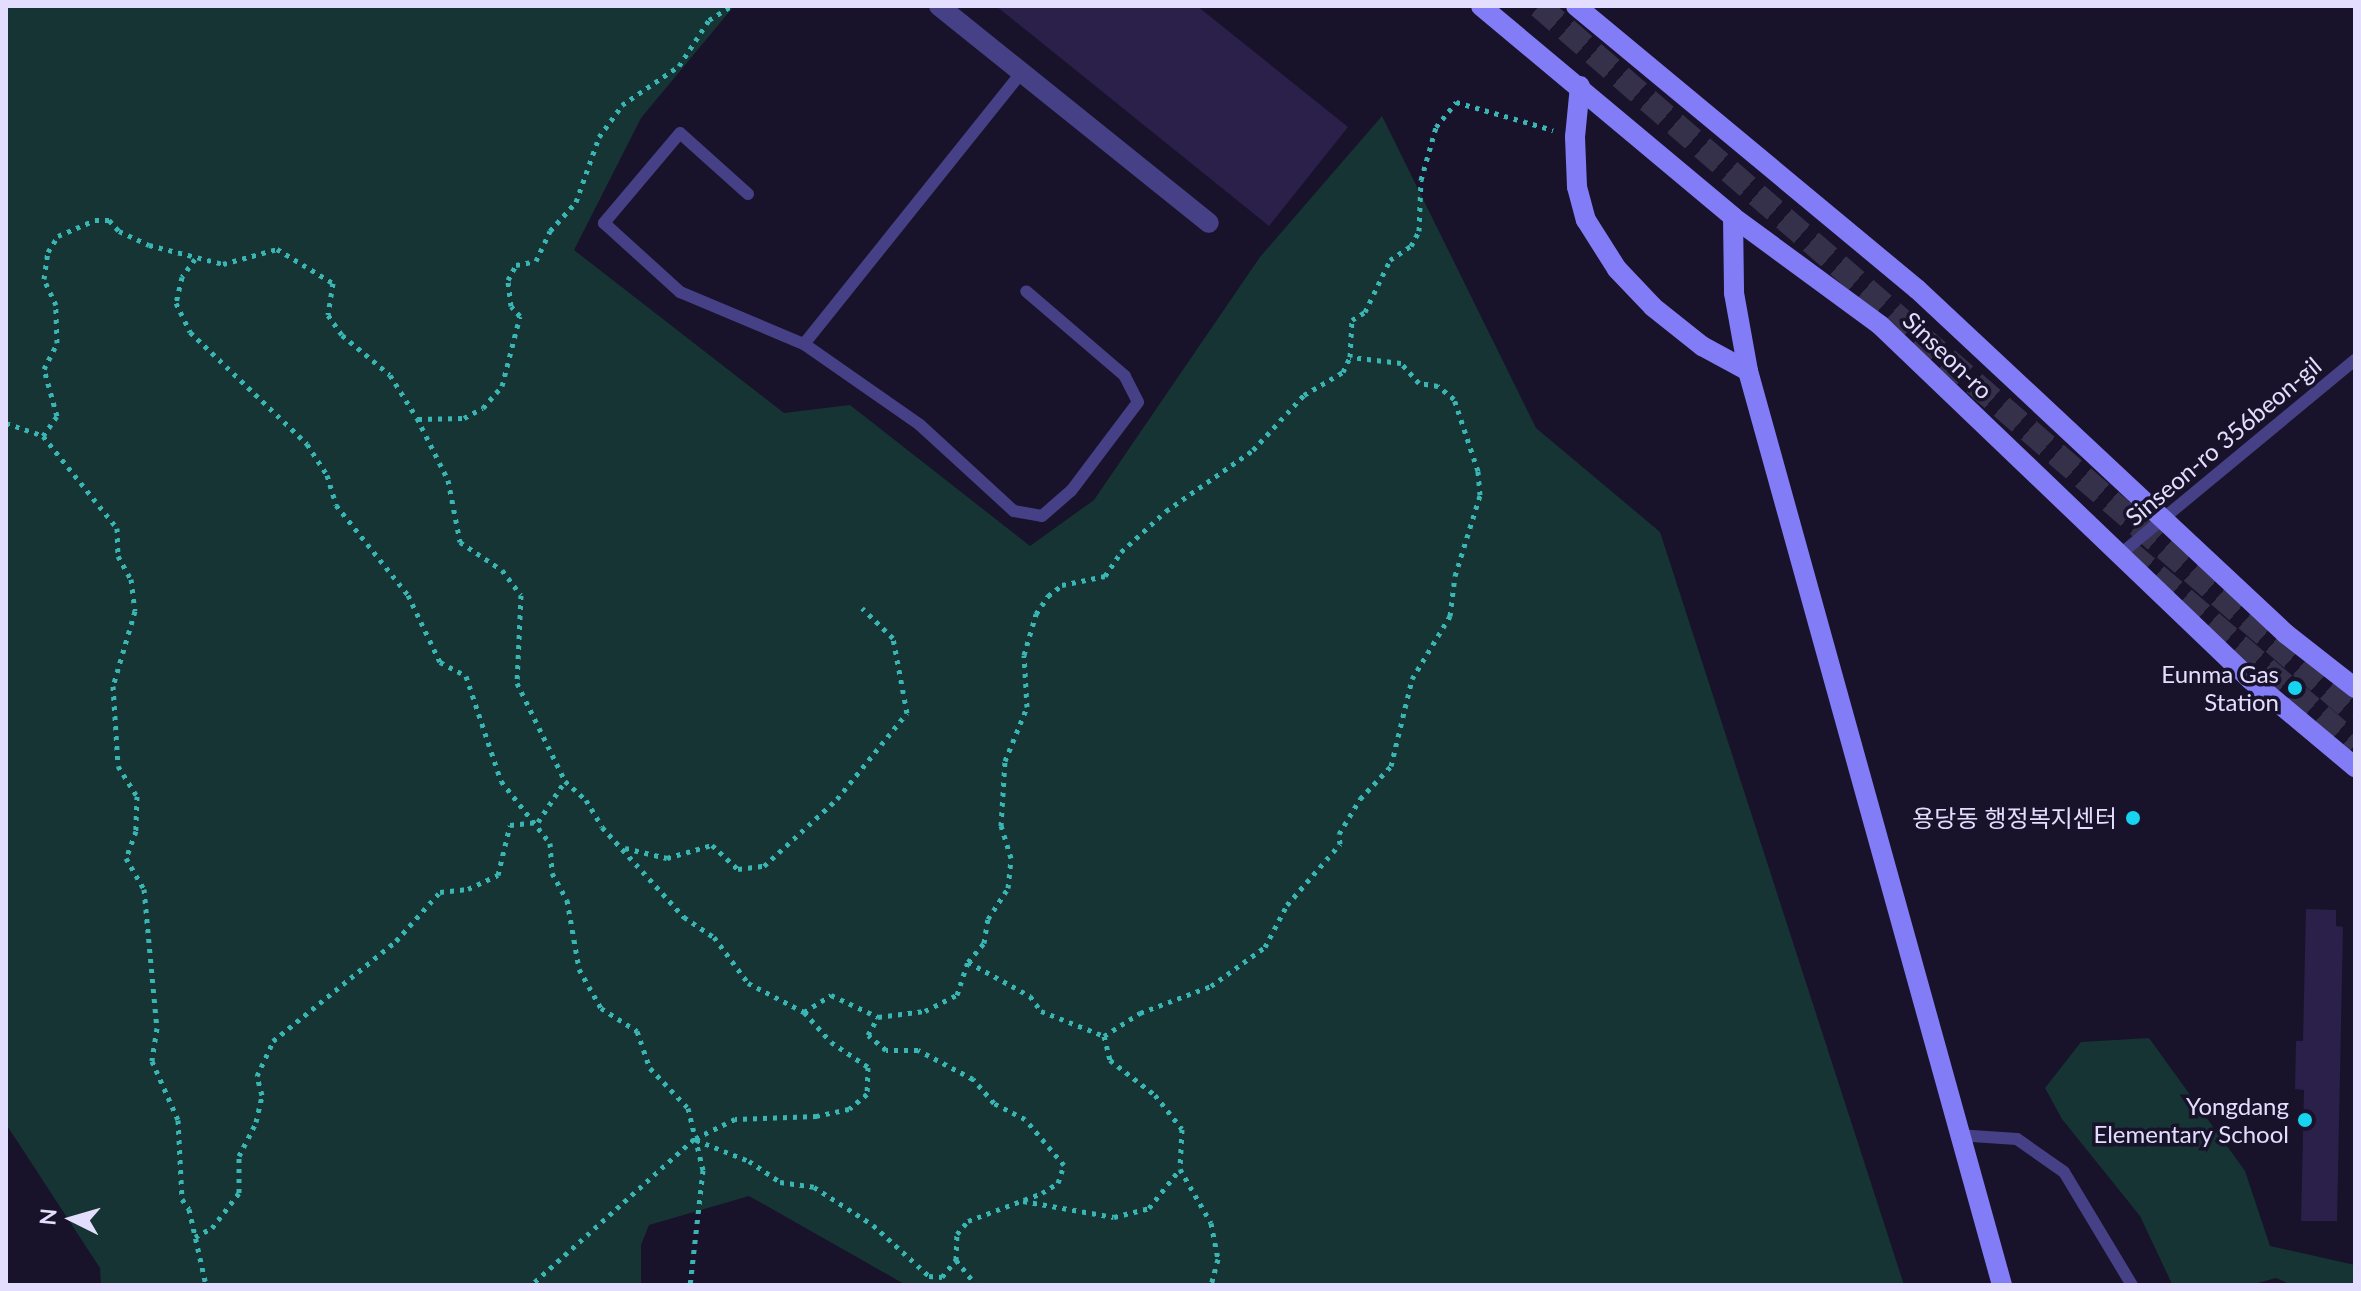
<!DOCTYPE html>
<html>
<head>
<meta charset="utf-8">
<style>
  body { margin:0 }
  #map { position:relative; width:2361px; height:1291px; overflow:hidden; background:#18132a; font-family:Lato,"Noto Sans KR",sans-serif }
  div>[style] { position:absolute }
  .green>* { inset:0; background:#163434 }
  .building>* { inset:0; background:#2a204a }
  .highway-tunnel>* { height:24px; margin-top:-12px; transform-origin:0; background:repeating-linear-gradient(90deg,#36314a 0 24px,transparent 0 36px) }
  .path>* { height:5px; margin-top:-2.5px; transform-origin:0; background:repeating-linear-gradient(90deg,#39b6b3 0 4px,transparent 0 10px) }
  .lane>* { height:12px; margin:-6px; padding:0 6px; transform-origin:6px; border-radius:6px; background:#464186 }
  .street>* { height:20px; margin:-10px; padding:0 10px; transform-origin:10px; border-radius:10px; background:#464186 }
  .secondary>* { height:20px; margin:-10px; padding:0 10px; transform-origin:10px; border-radius:10px; background:#837cf7 }
  .dots>* { width:22px; height:22px; translate:-50% -50%; box-sizing:border-box; border:4px solid #18132a; border-radius:50% }
  span { translate:-50% -50%; white-space:nowrap; text-align:center; line-height:1.15; -webkit-text-stroke:7px #18132a; paint-order:stroke }
  .street-label { font-size:24px; color:#e3defd }
  .poi-label { font-size:24px; color:#e3defd }
  .right { translate:-100% -50%; text-align:right }
  .frame { position:absolute; inset:0; border:8px solid #e3defd; pointer-events:none }
  .north { position:absolute; left:32px; top:1179px; width:80px; height:80px; -webkit-text-stroke:6px #18132a; paint-order:stroke; rotate:275deg; font-size:22px; font-weight:700; line-height:32px; text-align:center; color:#e3defd }
  .north::after { content:''; display:block; margin:auto; width:28px; height:36px; background:#e3defd; clip-path:polygon(50% 0,100% 100%,50% 72%,0 100%) }
</style>
</head>
<body>
<div id="map">
  <div class="green">
    <div style="clip-path:polygon(6px 6px,734px 6px,641px 118px,574px 250px,784px 413px,850px 405px,1030px 546px,1094px 500px,1260px 257px,1382px 116px,1536px 428px,1660px 532px,1904px 1285px,906px 1285px,749px 1196px,649px 1225px,641px 1245px,641px 1285px,101px 1285px,100px 1268px,6px 1124px)"></div>
    <div style="clip-path:polygon(2149px 1038px,2245px 1171px,2270px 1246px,2355px 1265px,2355px 1285px,2292px 1285px,2276px 1278px,2250px 1285px,2172px 1284px,2140px 1216px,2062px 1119px,2045px 1088px,2081px 1042px)"></div>
  </div>
  <div class="building">
    <div style="clip-path:polygon(996px 6px,1197px 6px,1348px 127px,1269px 226px)"></div>
    <div style="clip-path:polygon(2306px 909px,2336px 910px,2336px 926px,2343px 927px,2337px 1221px,2301px 1221px,2304px 1090px,2295px 1089px,2296px 1041px,2303px 1041px)"></div>
  </div>
  <div class="highway-tunnel">
    <div style="left:1539px;top:6px;width:1080px;rotate:40.91deg"></div>
    <div style="left:2129px;top:552px;width:297px;rotate:40.5deg"></div>
  </div>
  <div class="path">
    <div style="left:195px;top:259px;width:22px;rotate:126deg"></div>
    <div style="left:182px;top:277px;width:27px;rotate:103deg"></div>
    <div style="left:176px;top:303px;width:32px;rotate:64deg"></div>
    <div style="left:190px;top:332px;width:162px;rotate:43.7deg"></div>
    <div style="left:307px;top:444px;width:37px;rotate:57deg"></div>
    <div style="left:327px;top:475px;width:31px;rotate:73deg"></div>
    <div style="left:336px;top:505px;width:115px;rotate:51.3deg"></div>
    <div style="left:408px;top:595px;width:74px;rotate:64.5deg"></div>
    <div style="left:440px;top:662px;width:30px;rotate:28deg"></div>
    <div style="left:466px;top:676px;width:111px;rotate:71.6deg"></div>
    <div style="left:501px;top:781px;width:79px;rotate:51.7deg"></div>
    <div style="left:550px;top:843px;width:30px;rotate:86deg"></div>
    <div style="left:552px;top:873px;width:31px;rotate:61deg"></div>
    <div style="left:567px;top:900px;width:70px;rotate:80.1deg"></div>
    <div style="left:579px;top:969px;width:45px;rotate:60.6deg"></div>
    <div style="left:601px;top:1008px;width:43px;rotate:32.6deg"></div>
    <div style="left:637px;top:1031px;width:39px;rotate:71deg"></div>
    <div style="left:650px;top:1068px;width:55px;rotate:46.5deg"></div>
    <div style="left:688px;top:1108px;width:64px;rotate:76.4deg"></div>
    <div style="left:703px;top:1170px;width:116px;rotate:96.4deg"></div>
    <div style="left:418px;top:419px;width:46px;rotate:-1.2deg"></div>
    <div style="left:464px;top:418px;width:21px;rotate:-28deg"></div>
    <div style="left:483px;top:408px;width:29px;rotate:-49deg"></div>
    <div style="left:502px;top:386px;width:72px;rotate:-75.6deg"></div>
    <div style="left:520px;top:316px;width:13px;rotate:-132deg"></div>
    <div style="left:511px;top:306px;width:26px;rotate:-97deg"></div>
    <div style="left:508px;top:280px;width:17px;rotate:-62deg"></div>
    <div style="left:516px;top:265px;width:20px;rotate:-11deg"></div>
    <div style="left:536px;top:261px;width:33px;rotate:-65deg"></div>
    <div style="left:550px;top:231px;width:39px;rotate:-48deg"></div>
    <div style="left:576px;top:202px;width:69px;rotate:-70.5deg"></div>
    <div style="left:599px;top:137px;width:39px;rotate:-54deg"></div>
    <div style="left:622px;top:105px;width:69px;rotate:-34.4deg"></div>
    <div style="left:679px;top:66px;width:55px;rotate:-56.9deg"></div>
    <div style="left:709px;top:20px;width:26px;rotate:-32deg"></div>
    <div style="left:6px;top:423px;width:39px;rotate:19deg"></div>
    <div style="left:43px;top:436px;width:118px;rotate:51.2deg"></div>
    <div style="left:117px;top:528px;width:28px;rotate:88deg"></div>
    <div style="left:118px;top:556px;width:26px;rotate:61deg"></div>
    <div style="left:131px;top:579px;width:32px;rotate:83deg"></div>
    <div style="left:135px;top:611px;width:78px;rotate:106.3deg"></div>
    <div style="left:113px;top:686px;width:80px;rotate:86.4deg"></div>
    <div style="left:118px;top:766px;width:36px;rotate:58deg"></div>
    <div style="left:137px;top:796px;width:35px;rotate:92deg"></div>
    <div style="left:136px;top:831px;width:29px;rotate:110deg"></div>
    <div style="left:126px;top:858px;width:36px;rotate:60deg"></div>
    <div style="left:144px;top:889px;width:140px;rotate:84.7deg"></div>
    <div style="left:157px;top:1028px;width:33px;rotate:99deg"></div>
    <div style="left:152px;top:1061px;width:64px;rotate:66.2deg"></div>
    <div style="left:178px;top:1120px;width:79px;rotate:87.1deg"></div>
    <div style="left:182px;top:1199px;width:12px;rotate:55deg"></div>
    <div style="left:189px;top:1209px;width:78px;rotate:77.4deg"></div>
    <div style="left:43px;top:436px;width:24px;rotate:-55deg"></div>
    <div style="left:57px;top:416px;width:49px;rotate:-105.5deg"></div>
    <div style="left:44px;top:369px;width:29px;rotate:-63deg"></div>
    <div style="left:57px;top:343px;width:38px;rotate:-92deg"></div>
    <div style="left:56px;top:305px;width:29px;rotate:-115deg"></div>
    <div style="left:44px;top:279px;width:27px;rotate:-82deg"></div>
    <div style="left:48px;top:252px;width:19px;rotate:-58deg"></div>
    <div style="left:58px;top:236px;width:40px;rotate:-23.4deg"></div>
    <div style="left:95px;top:220px;width:14px"></div>
    <div style="left:109px;top:220px;width:15px;rotate:48deg"></div>
    <div style="left:119px;top:231px;width:33px;rotate:25deg"></div>
    <div style="left:149px;top:245px;width:76px;rotate:14.4deg"></div>
    <div style="left:223px;top:264px;width:56px;rotate:-15.5deg"></div>
    <div style="left:277px;top:249px;width:66px;rotate:31.3deg"></div>
    <div style="left:333px;top:283px;width:32px;rotate:99deg"></div>
    <div style="left:328px;top:315px;width:24px;rotate:55deg"></div>
    <div style="left:342px;top:335px;width:62px;rotate:39.8deg"></div>
    <div style="left:390px;top:375px;width:51px;rotate:57.9deg"></div>
    <div style="left:417px;top:418px;width:69px;rotate:63.4deg"></div>
    <div style="left:448px;top:480px;width:63px;rotate:79deg"></div>
    <div style="left:460px;top:542px;width:50px;rotate:33.7deg"></div>
    <div style="left:502px;top:570px;width:31px;rotate:53deg"></div>
    <div style="left:521px;top:595px;width:88px;rotate:92.6deg"></div>
    <div style="left:517px;top:683px;width:109px;rotate:63.9deg"></div>
    <div style="left:565px;top:781px;width:28px;rotate:42deg"></div>
    <div style="left:586px;top:800px;width:31px;rotate:59deg"></div>
    <div style="left:602px;top:827px;width:122px;rotate:47.7deg"></div>
    <div style="left:684px;top:917px;width:36px;rotate:34deg"></div>
    <div style="left:714px;top:937px;width:57px;rotate:53.5deg"></div>
    <div style="left:748px;top:983px;width:63px;rotate:27.4deg"></div>
    <div style="left:804px;top:1012px;width:40px;rotate:48deg"></div>
    <div style="left:831px;top:1042px;width:45px;rotate:34deg"></div>
    <div style="left:868px;top:1067px;width:27px;rotate:92deg"></div>
    <div style="left:867px;top:1094px;width:23px;rotate:140deg"></div>
    <div style="left:849px;top:1109px;width:33px;rotate:168deg"></div>
    <div style="left:817px;top:1116px;width:82px;rotate:177.9deg"></div>
    <div style="left:735px;top:1119px;width:46px;rotate:154deg"></div>
    <div style="left:694px;top:1139px;width:219px;rotate:138.1deg"></div>
    <div style="left:625px;top:848px;width:43px;rotate:13.4deg"></div>
    <div style="left:667px;top:858px;width:47px;rotate:-16.1deg"></div>
    <div style="left:712px;top:845px;width:35px;rotate:43deg"></div>
    <div style="left:738px;top:869px;width:26px;rotate:-7deg"></div>
    <div style="left:764px;top:866px;width:99px;rotate:-42.5deg"></div>
    <div style="left:837px;top:799px;width:111px;rotate:-50.9deg"></div>
    <div style="left:907px;top:713px;width:76px;rotate:-100.6deg"></div>
    <div style="left:893px;top:638px;width:43px;rotate:-135.9deg"></div>
    <div style="left:968px;top:962px;width:71px;rotate:28.7deg"></div>
    <div style="left:1030px;top:996px;width:19px;rotate:54deg"></div>
    <div style="left:1041px;top:1011px;width:68px;rotate:21.6deg"></div>
    <div style="left:804px;top:1012px;width:32px;rotate:-32deg"></div>
    <div style="left:831px;top:995px;width:52px;rotate:25.1deg"></div>
    <div style="left:878px;top:1017px;width:47px;rotate:-7.3deg"></div>
    <div style="left:925px;top:1011px;width:36px;rotate:-27deg"></div>
    <div style="left:957px;top:995px;width:35px;rotate:-72deg"></div>
    <div style="left:968px;top:962px;width:25px;rotate:-50deg"></div>
    <div style="left:984px;top:943px;width:24px;rotate:-81deg"></div>
    <div style="left:988px;top:919px;width:37px;rotate:-57deg"></div>
    <div style="left:1008px;top:888px;width:30px;rotate:-84deg"></div>
    <div style="left:1011px;top:858px;width:34px;rotate:-107deg"></div>
    <div style="left:1001px;top:826px;width:65px;rotate:-86.5deg"></div>
    <div style="left:1005px;top:761px;width:58px;rotate:-67.8deg"></div>
    <div style="left:1027px;top:707px;width:52px;rotate:-93.3deg"></div>
    <div style="left:1024px;top:655px;width:43px;rotate:-73.7deg"></div>
    <div style="left:1036px;top:614px;width:22px;rotate:-56deg"></div>
    <div style="left:1048px;top:596px;width:18px;rotate:-38deg"></div>
    <div style="left:1062px;top:585px;width:44px;rotate:-11.8deg"></div>
    <div style="left:1105px;top:576px;width:29px;rotate:-56deg"></div>
    <div style="left:1121px;top:552px;width:61px;rotate:-42.3deg"></div>
    <div style="left:1166px;top:511px;width:106px;rotate:-35deg"></div>
    <div style="left:1253px;top:450px;width:75px;rotate:-47.2deg"></div>
    <div style="left:1304px;top:395px;width:45px;rotate:-30.5deg"></div>
    <div style="left:1343px;top:372px;width:17px;rotate:-65deg"></div>
    <div style="left:1350px;top:357px;width:37px;rotate:-87deg"></div>
    <div style="left:1352px;top:320px;width:15px;rotate:-32deg"></div>
    <div style="left:1365px;top:312px;width:58px;rotate:-64.3deg"></div>
    <div style="left:1390px;top:260px;width:25px;rotate:-34deg"></div>
    <div style="left:1411px;top:246px;width:17px;rotate:-62deg"></div>
    <div style="left:1419px;top:231px;width:51px;rotate:-87.8deg"></div>
    <div style="left:1421px;top:180px;width:55px;rotate:-74.2deg"></div>
    <div style="left:1436px;top:127px;width:32px;rotate:-51deg"></div>
    <div style="left:1456px;top:102px;width:101px;rotate:16.1deg"></div>
    <div style="left:1104px;top:1036px;width:43px;rotate:-32.6deg"></div>
    <div style="left:1140px;top:1013px;width:76px;rotate:-20.8deg"></div>
    <div style="left:1211px;top:986px;width:67px;rotate:-35.8deg"></div>
    <div style="left:1265px;top:947px;width:47px;rotate:-62.4deg"></div>
    <div style="left:1287px;top:905px;width:81px;rotate:-49deg"></div>
    <div style="left:1340px;top:844px;width:10px;rotate:-96deg"></div>
    <div style="left:1339px;top:834px;width:41px;rotate:-59deg"></div>
    <div style="left:1360px;top:799px;width:45px;rotate:-46.8deg"></div>
    <div style="left:1391px;top:766px;width:89px;rotate:-76.4deg"></div>
    <div style="left:1412px;top:679px;width:74px;rotate:-58.9deg"></div>
    <div style="left:1450px;top:616px;width:40px;rotate:-82.9deg"></div>
    <div style="left:1455px;top:576px;width:85px;rotate:-72.8deg"></div>
    <div style="left:1480px;top:495px;width:24px;rotate:-95deg"></div>
    <div style="left:1478px;top:471px;width:76px;rotate:-108.4deg"></div>
    <div style="left:1454px;top:399px;width:21px;rotate:-141deg"></div>
    <div style="left:1438px;top:386px;width:19px;rotate:-171deg"></div>
    <div style="left:1419px;top:383px;width:27px;rotate:-132deg"></div>
    <div style="left:1401px;top:363px;width:51px;rotate:-173.3deg"></div>
    <div style="left:1104px;top:1036px;width:25px;rotate:76deg"></div>
    <div style="left:1110px;top:1060px;width:57px;rotate:37.9deg"></div>
    <div style="left:1155px;top:1095px;width:43px;rotate:51.5deg"></div>
    <div style="left:1182px;top:1129px;width:40px;rotate:92.9deg"></div>
    <div style="left:1180px;top:1169px;width:62px;rotate:60.1deg"></div>
    <div style="left:1211px;top:1223px;width:37px;rotate:79deg"></div>
    <div style="left:1218px;top:1259px;width:27px;rotate:105deg"></div>
    <div style="left:696px;top:1140px;width:57px;rotate:21.6deg"></div>
    <div style="left:749px;top:1161px;width:37px;rotate:34deg"></div>
    <div style="left:780px;top:1182px;width:34px;rotate:8deg"></div>
    <div style="left:814px;top:1187px;width:70px;rotate:32.8deg"></div>
    <div style="left:873px;top:1225px;width:76px;rotate:42.3deg"></div>
    <div style="left:929px;top:1276px;width:13px;rotate:4deg"></div>
    <div style="left:942px;top:1277px;width:22px;rotate:-51deg"></div>
    <div style="left:956px;top:1260px;width:26px;rotate:-88deg"></div>
    <div style="left:957px;top:1234px;width:17px;rotate:-50deg"></div>
    <div style="left:968px;top:1221px;width:79px;rotate:-20.7deg"></div>
    <div style="left:1042px;top:1193px;width:19px;rotate:-32deg"></div>
    <div style="left:1058px;top:1183px;width:19px;rotate:-72deg"></div>
    <div style="left:1064px;top:1165px;width:60px;rotate:-130.3deg"></div>
    <div style="left:1025px;top:1119px;width:35px;rotate:-153deg"></div>
    <div style="left:994px;top:1103px;width:32px;rotate:-131deg"></div>
    <div style="left:973px;top:1079px;width:62px;rotate:-152.2deg"></div>
    <div style="left:918px;top:1050px;width:32px;rotate:180deg"></div>
    <div style="left:886px;top:1050px;width:23px;rotate:-140deg"></div>
    <div style="left:868px;top:1035px;width:21px;rotate:-61deg"></div>
    <div style="left:1023px;top:1201px;width:92px;rotate:10deg"></div>
    <div style="left:1114px;top:1217px;width:36px;rotate:-14deg"></div>
    <div style="left:1149px;top:1208px;width:50px;rotate:-51.5deg"></div>
    <div style="left:195px;top:1237px;width:19px;rotate:-28deg"></div>
    <div style="left:212px;top:1228px;width:44px;rotate:-52.4deg"></div>
    <div style="left:239px;top:1193px;width:37px;rotate:-90deg"></div>
    <div style="left:239px;top:1156px;width:38px;rotate:-63deg"></div>
    <div style="left:256px;top:1122px;width:28px;rotate:-77deg"></div>
    <div style="left:262px;top:1095px;width:20px;rotate:-105deg"></div>
    <div style="left:257px;top:1076px;width:38px;rotate:-65deg"></div>
    <div style="left:273px;top:1041px;width:159px;rotate:-39.1deg"></div>
    <div style="left:396px;top:941px;width:66px;rotate:-48.1deg"></div>
    <div style="left:440px;top:892px;width:28px;rotate:-6deg"></div>
    <div style="left:468px;top:889px;width:33px;rotate:-25deg"></div>
    <div style="left:498px;top:875px;width:51px;rotate:-76.5deg"></div>
    <div style="left:510px;top:825px;width:28px;rotate:-6deg"></div>
    <div style="left:538px;top:822px;width:49px;rotate:-56.6deg"></div>
    <div style="left:956px;top:1260px;width:32px;rotate:51deg"></div>
  </div>
  <div class="lane">
    <div style="left:748px;top:194px;width:91px;rotate:-138.1deg"></div>
    <div style="left:680px;top:133px;width:118px;rotate:130.2deg"></div>
    <div style="left:604px;top:223px;width:103px;rotate:42.2deg"></div>
    <div style="left:680px;top:292px;width:134px;rotate:22.8deg"></div>
    <div style="left:804px;top:344px;width:350px;rotate:-51.3deg"></div>
    <div style="left:804px;top:344px;width:141px;rotate:34.9deg"></div>
    <div style="left:920px;top:425px;width:127px;rotate:42.5deg"></div>
    <div style="left:1014px;top:511px;width:28px;rotate:10deg"></div>
    <div style="left:1042px;top:516px;width:38px;rotate:-41deg"></div>
    <div style="left:1071px;top:491px;width:111px;rotate:-53deg"></div>
    <div style="left:1138px;top:402px;width:29px;rotate:-117deg"></div>
    <div style="left:1125px;top:376px;width:130px;rotate:-139.4deg"></div>
    <div style="left:2118px;top:556px;width:308px;rotate:-39.6deg"></div>
    <div style="left:1957px;top:1135px;width:60px;rotate:3.8deg"></div>
    <div style="left:2017px;top:1139px;width:57px;rotate:35.1deg"></div>
    <div style="left:2064px;top:1172px;width:132px;rotate:59deg"></div>
  </div>
  <div class="street">
    <div style="left:939px;top:6px;width:346px;rotate:38.8deg"></div>
  </div>
  <div class="secondary">
    <div style="left:1481px;top:6px;width:329px;rotate:39.9deg"></div>
    <div style="left:1733px;top:217px;width:182px;rotate:36.3deg"></div>
    <div style="left:1880px;top:325px;width:513px;rotate:43.74deg"></div>
    <div style="left:2251px;top:680px;width:136px;rotate:39.9deg"></div>
    <div style="left:1576px;top:6px;width:443px;rotate:39.7deg"></div>
    <div style="left:1917px;top:289px;width:505px;rotate:43.07deg"></div>
    <div style="left:2286px;top:634px;width:88px;rotate:38deg"></div>
    <div style="left:1580px;top:86px;width:51px;rotate:95.6deg"></div>
    <div style="left:1575px;top:137px;width:50px;rotate:87.7deg"></div>
    <div style="left:1577px;top:187px;width:34px;rotate:75deg"></div>
    <div style="left:1586px;top:220px;width:58px;rotate:57.7deg"></div>
    <div style="left:1617px;top:269px;width:52px;rotate:46.5deg"></div>
    <div style="left:1653px;top:307px;width:63px;rotate:38.5deg"></div>
    <div style="left:1702px;top:346px;width:52px;rotate:28.5deg"></div>
    <div style="left:1733px;top:217px;width:76px;rotate:89.2deg"></div>
    <div style="left:1734px;top:293px;width:79px;rotate:79.8deg"></div>
    <div style="left:1748px;top:371px;width:949px;rotate:74.47deg"></div>
  </div>
  <div class="dots">
    <div style="left:2295px;top:688px;background:#17d3f0"></div>
    <div style="left:2133px;top:818px;background:#17d3f0"></div>
    <div style="left:2305px;top:1120px;background:#17d3f0"></div>
  </div>
  <div class="street-label">
    <span style="left:1948px;top:355px;rotate:44deg">Sinseon-ro</span>
    <span style="left:2223px;top:441px;rotate:-40deg">Sinseon-ro 356beon-gil</span>
  </div>
  <div class="poi-label">
    <span class="right" style="left:2279px;top:688px">Eunma Gas<br>Station</span>
    <span class="right" style="left:2117px;top:818px">용당동 행정복지센터</span>
    <span class="right" style="left:2289px;top:1120px">Yongdang<br>Elementary School</span>
  </div>
  <div class="frame"></div>
  <div class="north">N</div>
</div>
</body>
</html>
